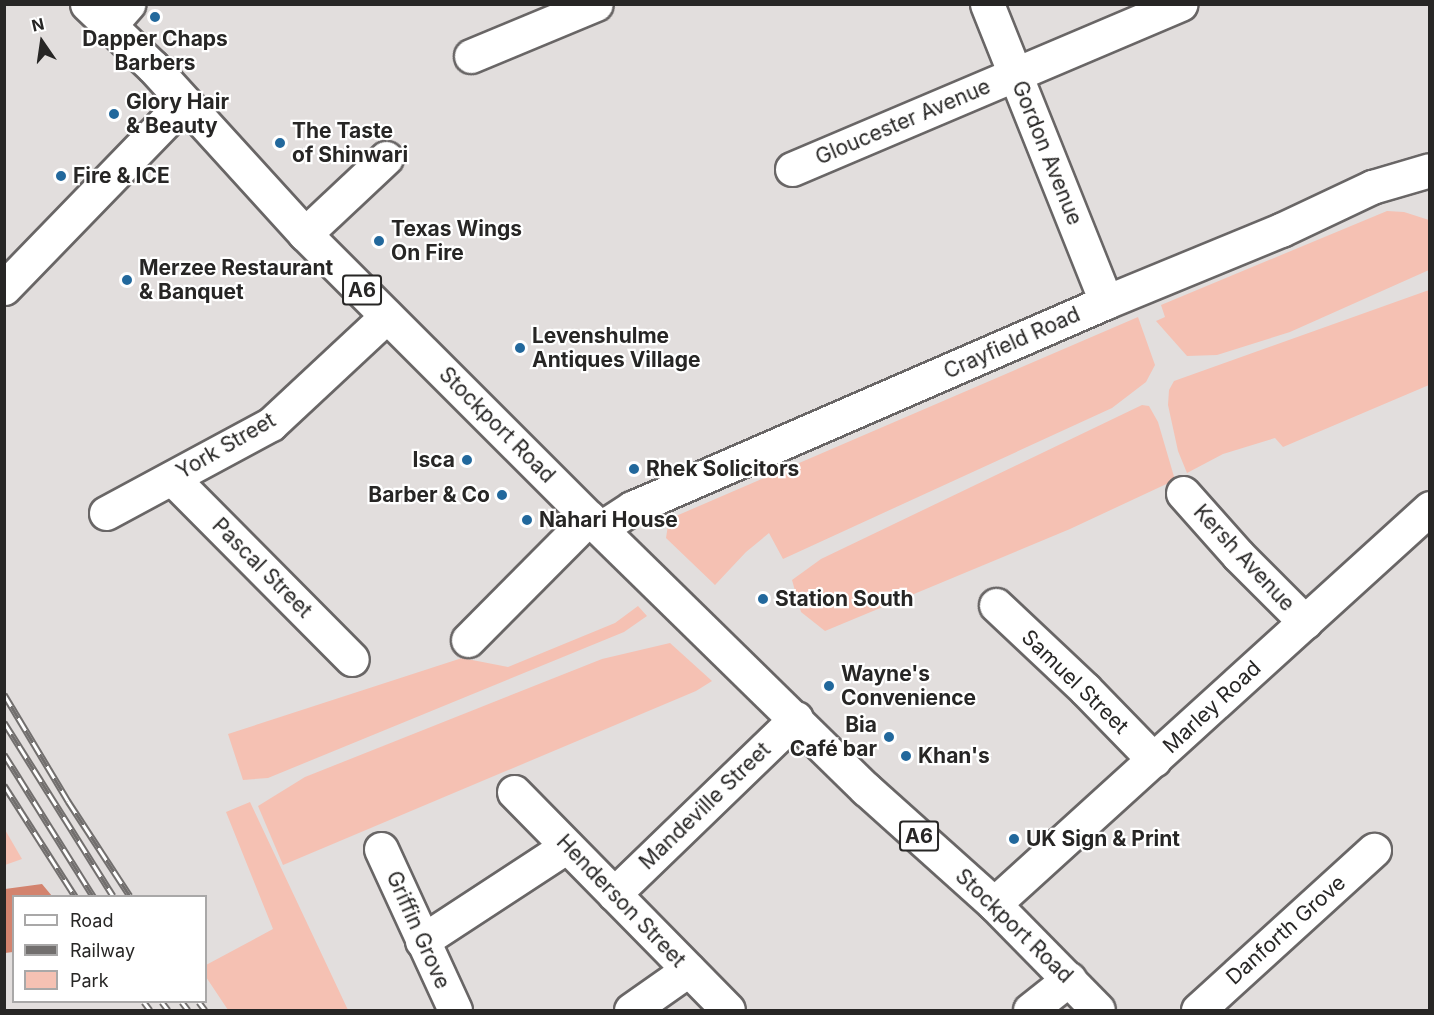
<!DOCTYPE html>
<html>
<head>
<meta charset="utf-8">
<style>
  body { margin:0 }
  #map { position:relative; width:1434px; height:1015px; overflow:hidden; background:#e2dedd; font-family:Inter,sans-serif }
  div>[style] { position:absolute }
  .green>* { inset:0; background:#f5c1b3 }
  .forest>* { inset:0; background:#d3836e }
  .roads { filter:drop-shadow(2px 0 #696666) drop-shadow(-2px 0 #696666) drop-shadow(0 2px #696666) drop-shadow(0 -2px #696666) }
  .minor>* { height:33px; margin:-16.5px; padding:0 16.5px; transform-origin:16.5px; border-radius:16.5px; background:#fff }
  .highway>* { height:33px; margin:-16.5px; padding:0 16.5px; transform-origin:16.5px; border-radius:16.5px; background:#fff }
  .rail>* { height:7px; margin-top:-3.5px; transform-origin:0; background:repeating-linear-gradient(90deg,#fff 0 14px,#726f6e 0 28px); box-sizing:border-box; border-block:2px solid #726f6e }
  .dots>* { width:16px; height:16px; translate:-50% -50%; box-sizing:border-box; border:3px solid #fff; border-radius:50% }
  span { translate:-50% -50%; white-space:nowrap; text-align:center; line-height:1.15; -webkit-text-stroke:4.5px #fff; paint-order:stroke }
  .shield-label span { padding:2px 4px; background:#fff; border:2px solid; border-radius:4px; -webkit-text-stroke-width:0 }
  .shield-label { font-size:20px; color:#272625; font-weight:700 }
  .poi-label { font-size:21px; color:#272625; font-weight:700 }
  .left { translate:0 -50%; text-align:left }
  .right { translate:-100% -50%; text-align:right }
  .street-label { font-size:21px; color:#272625 }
  .frame { position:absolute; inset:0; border:6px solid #272625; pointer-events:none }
  .legend { position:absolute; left:12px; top:895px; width:195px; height:108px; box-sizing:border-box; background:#fff; border:2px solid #a9a8a8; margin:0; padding:8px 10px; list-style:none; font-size:18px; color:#272625 }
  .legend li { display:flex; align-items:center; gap:12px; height:30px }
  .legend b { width:30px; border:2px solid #a9a8a8 }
  .north { position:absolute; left:12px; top:12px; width:60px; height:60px; -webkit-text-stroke:4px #fff; paint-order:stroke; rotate:347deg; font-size:16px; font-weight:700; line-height:24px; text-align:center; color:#272625 }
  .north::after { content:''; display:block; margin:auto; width:21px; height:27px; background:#272625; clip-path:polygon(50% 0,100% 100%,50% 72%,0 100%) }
</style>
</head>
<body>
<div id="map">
  <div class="green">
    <div style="clip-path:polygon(1387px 211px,1404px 212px,1429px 220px,1429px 270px,1290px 332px,1217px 355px,1187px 356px,1156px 321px,1165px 317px,1161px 305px)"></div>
    <div style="clip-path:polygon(1429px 290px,1429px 385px,1283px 447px,1275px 438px,1223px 454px,1187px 473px,1178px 451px,1168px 405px,1169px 390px,1174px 381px)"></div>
    <div style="clip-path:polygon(1138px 317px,1155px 365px,1146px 382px,1112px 408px,783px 559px,769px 533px,746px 552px,715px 585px,666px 538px,669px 519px)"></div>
    <div style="clip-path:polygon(1142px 405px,1149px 406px,1158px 422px,1175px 480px,1070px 529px,825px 631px,801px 612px,792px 580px,821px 559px)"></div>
    <div style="clip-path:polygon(638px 606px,647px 616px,624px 632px,268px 778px,243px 780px,228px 734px,462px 658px,508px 667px,615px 623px)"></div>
    <div style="clip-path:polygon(670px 643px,712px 681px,696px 691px,283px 865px,258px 806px,305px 777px,602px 659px)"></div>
    <div style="clip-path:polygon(250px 802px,348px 1010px,228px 1010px,206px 977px,206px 965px,273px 929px,226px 812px)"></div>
    <div style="clip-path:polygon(4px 828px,22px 859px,5px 865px,4px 865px)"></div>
  </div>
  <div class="forest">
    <div style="clip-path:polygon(42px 884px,52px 896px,14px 896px,13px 952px,5px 953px,5px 889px)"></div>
  </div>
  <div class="roads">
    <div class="minor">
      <div style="left:987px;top:4px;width:321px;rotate:68.2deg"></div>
      <div style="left:110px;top:25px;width:28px;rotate:-49deg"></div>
      <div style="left:471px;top:56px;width:135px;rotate:-22.6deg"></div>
      <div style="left:792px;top:169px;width:422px;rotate:-23deg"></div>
      <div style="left:305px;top:234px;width:111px;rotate:-43.2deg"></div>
      <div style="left:4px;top:288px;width:259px;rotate:-45.9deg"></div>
      <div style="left:172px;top:478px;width:255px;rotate:45.2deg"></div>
      <div style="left:1183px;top:493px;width:83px;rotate:48.4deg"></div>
      <div style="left:1238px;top:555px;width:95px;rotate:45deg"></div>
      <div style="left:106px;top:513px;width:187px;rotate:-28.3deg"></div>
      <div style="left:271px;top:424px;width:158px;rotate:-43deg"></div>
      <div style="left:601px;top:528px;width:37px;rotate:-33deg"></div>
      <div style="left:632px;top:508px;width:517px;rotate:-23.49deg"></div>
      <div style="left:1106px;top:302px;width:189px;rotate:-22.4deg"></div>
      <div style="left:1281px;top:230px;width:101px;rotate:-25.3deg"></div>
      <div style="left:1372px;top:187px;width:60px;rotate:-16.3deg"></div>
      <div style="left:996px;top:605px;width:122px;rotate:43.3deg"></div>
      <div style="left:1085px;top:689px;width:99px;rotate:45.8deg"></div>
      <div style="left:468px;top:640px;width:172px;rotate:-45.2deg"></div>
      <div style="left:514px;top:792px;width:305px;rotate:45.5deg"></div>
      <div style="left:381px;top:849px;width:177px;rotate:65.3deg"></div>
      <div style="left:614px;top:894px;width:253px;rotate:-44deg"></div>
      <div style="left:994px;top:904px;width:589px;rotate:-42.25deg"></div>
      <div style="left:422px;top:941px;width:173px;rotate:-33.2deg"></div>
      <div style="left:631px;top:1010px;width:70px;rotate:-35.1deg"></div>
      <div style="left:1030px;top:1010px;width:50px;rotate:-38.5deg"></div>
      <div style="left:1198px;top:1010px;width:238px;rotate:-42.3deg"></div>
    </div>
    <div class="highway">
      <div style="left:87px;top:4px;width:91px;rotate:43.7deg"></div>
      <div style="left:153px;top:67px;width:226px;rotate:47.7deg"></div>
      <div style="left:305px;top:234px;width:402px;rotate:45deg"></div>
      <div style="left:589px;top:518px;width:388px;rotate:44.4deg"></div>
      <div style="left:866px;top:789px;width:172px;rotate:41.9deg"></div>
      <div style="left:994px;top:904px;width:148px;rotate:45.5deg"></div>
    </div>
  </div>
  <div class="rail">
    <div style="left:4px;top:694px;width:125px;rotate:59.1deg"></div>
    <div style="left:68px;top:801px;width:113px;rotate:56.9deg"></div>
    <div style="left:4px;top:722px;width:205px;rotate:57.9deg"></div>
    <div style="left:4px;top:754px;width:168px;rotate:57.9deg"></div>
    <div style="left:4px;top:785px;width:132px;rotate:57.4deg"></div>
    <div style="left:144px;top:1002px;width:10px;rotate:53deg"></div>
    <div style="left:162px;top:1002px;width:10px;rotate:53deg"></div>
    <div style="left:182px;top:1002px;width:10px;rotate:53deg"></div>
    <div style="left:199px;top:1002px;width:10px;rotate:53deg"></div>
  </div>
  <div class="dots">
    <div style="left:155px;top:17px;background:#22689c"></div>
    <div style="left:114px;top:114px;background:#22689c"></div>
    <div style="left:280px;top:143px;background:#22689c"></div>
    <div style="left:61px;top:176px;background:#22689c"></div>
    <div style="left:379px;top:241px;background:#22689c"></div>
    <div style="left:127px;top:280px;background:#22689c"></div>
    <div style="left:520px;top:348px;background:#22689c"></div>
    <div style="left:467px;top:460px;background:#22689c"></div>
    <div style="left:634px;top:469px;background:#22689c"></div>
    <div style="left:502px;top:495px;background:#22689c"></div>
    <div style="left:527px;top:520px;background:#22689c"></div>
    <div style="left:763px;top:599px;background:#22689c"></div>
    <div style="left:829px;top:686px;background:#22689c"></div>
    <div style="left:889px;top:737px;background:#22689c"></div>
    <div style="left:906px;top:756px;background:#22689c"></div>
    <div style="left:1014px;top:839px;background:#22689c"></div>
  </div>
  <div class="shield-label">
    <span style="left:362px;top:290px">A6</span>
    <span style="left:919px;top:836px">A6</span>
  </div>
  <div class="poi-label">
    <span style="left:155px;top:51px">Dapper Chaps<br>Barbers</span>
    <span class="left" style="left:126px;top:114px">Glory Hair<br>&amp; Beauty</span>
    <span class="left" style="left:292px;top:143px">The Taste<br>of Shinwari</span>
    <span class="left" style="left:73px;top:176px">Fire &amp; ICE</span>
    <span class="left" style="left:391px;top:241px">Texas Wings<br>On Fire</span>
    <span class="left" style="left:139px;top:280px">Merzee Restaurant<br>&amp; Banquet</span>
    <span class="left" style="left:532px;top:348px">Levenshulme<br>Antiques Village</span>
    <span class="right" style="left:455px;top:460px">Isca</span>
    <span class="left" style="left:646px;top:469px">Rhek Solicitors</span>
    <span class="right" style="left:490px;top:495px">Barber &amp; Co</span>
    <span class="left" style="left:539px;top:520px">Nahari House</span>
    <span class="left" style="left:775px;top:599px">Station South</span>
    <span class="left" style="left:841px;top:686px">Wayne's<br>Convenience</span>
    <span class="right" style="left:877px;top:737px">Bia<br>Café bar</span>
    <span class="left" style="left:918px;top:756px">Khan's</span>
    <span class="left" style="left:1026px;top:839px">UK Sign &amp; Print</span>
  </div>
  <div class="street-label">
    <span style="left:903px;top:122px;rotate:-23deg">Gloucester Avenue</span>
    <span style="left:1047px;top:153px;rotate:68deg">Gordon Avenue</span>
    <span style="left:1012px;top:343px;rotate:-24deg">Crayfield Road</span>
    <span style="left:497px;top:425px;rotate:45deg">Stockport Road</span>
    <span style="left:226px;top:446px;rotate:-30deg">York Street</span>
    <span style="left:1244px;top:558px;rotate:47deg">Kersh Avenue</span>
    <span style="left:262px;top:568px;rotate:45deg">Pascal Street</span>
    <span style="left:1075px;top:682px;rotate:44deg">Samuel Street</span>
    <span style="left:1212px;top:707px;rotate:-43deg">Marley Road</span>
    <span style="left:705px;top:806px;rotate:-44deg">Mandeville Street</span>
    <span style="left:621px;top:901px;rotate:46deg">Henderson Street</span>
    <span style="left:1014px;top:926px;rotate:44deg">Stockport Road</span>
    <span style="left:418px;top:930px;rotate:66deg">Griffin Grove</span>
    <span style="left:1286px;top:930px;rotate:-42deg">Danforth Grove</span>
  </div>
  <div class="frame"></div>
  <ul class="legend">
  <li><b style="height:8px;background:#fff"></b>Road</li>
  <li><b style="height:8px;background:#726f6e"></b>Railway</li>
  <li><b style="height:16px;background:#f5c1b3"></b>Park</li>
  </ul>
  <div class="north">N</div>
</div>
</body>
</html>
